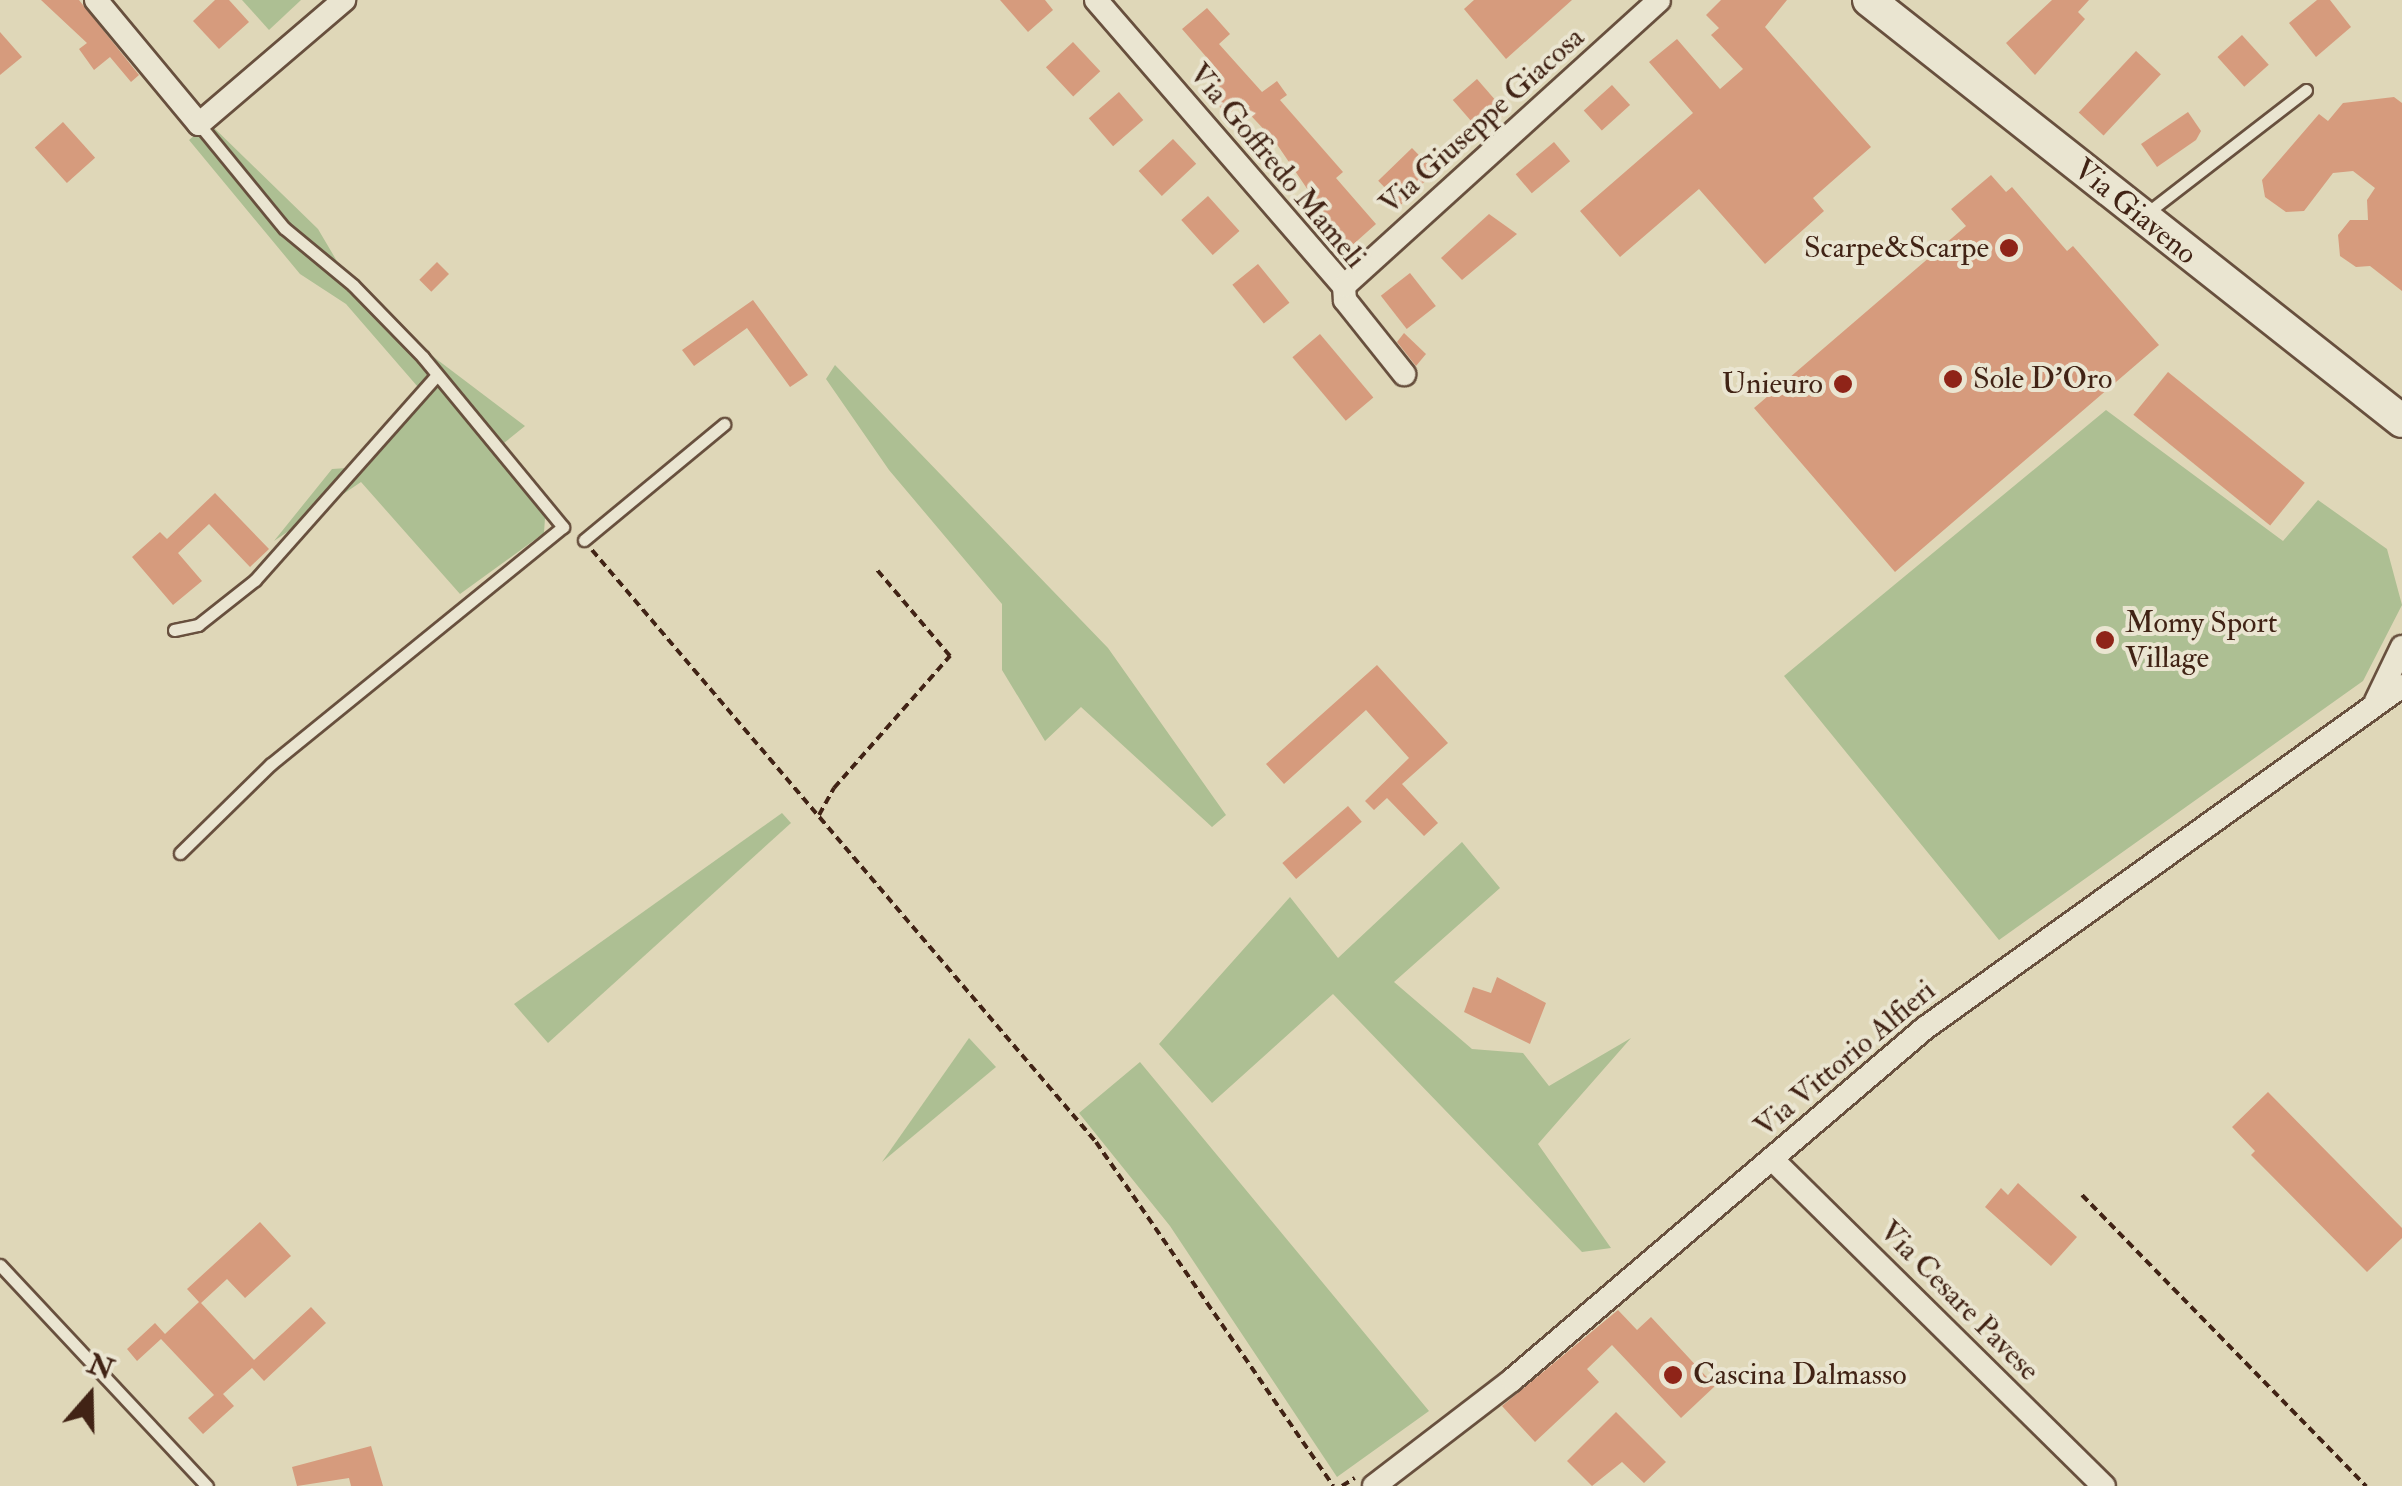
<!DOCTYPE html>
<html>
<head>
<meta charset="utf-8">
<style>
  body { margin:0 }
  #map { position:relative; width:2402px; height:1486px; overflow:hidden; background:#dfd7b8; font-family:"IM FELL Double Pica",serif }
  div>[style] { position:absolute }
  .green>* { inset:0; background:#adbf93 }
  .building>* { inset:0; background:#d69b7d; transform-origin:0 0 }
  .path>* { height:4px; margin-top:-2px; transform-origin:0; background:repeating-linear-gradient(90deg,#412315 0 8px,transparent 0 13px) }
  .roads { filter:drop-shadow(2px 0 #68503e) drop-shadow(-2px 0 #68503e) drop-shadow(0 2px #68503e) drop-shadow(0 -2px #68503e) }
  .lane>* { height:11px; margin:-5.5px; padding:0 5.5px; transform-origin:5.5px; border-radius:5.5px; background:#eae5d1 }
  .street>* { height:22px; margin:-11px; padding:0 11px; transform-origin:11px; border-radius:11px; background:#eae5d1 }
  .secondary>* { height:32px; margin:-16px; padding:0 16px; transform-origin:16px; border-radius:16px; background:#eae5d1 }
  .dots>* { width:28px; height:28px; translate:-50% -50%; box-sizing:border-box; border:5px solid #eae5d1; border-radius:50% }
  span { translate:-50% -50%; white-space:nowrap; text-align:center; line-height:1.15; -webkit-text-stroke:8px #eae5d1; paint-order:stroke }
  .street-label { font-size:30px; color:#412315 }
  .poi-label { font-size:30px; color:#412315 }
  .right { translate:-100% -50%; text-align:right }
  .left { translate:0 -50%; text-align:left }
  .north { position:absolute; left:40px; top:1346px; width:100px; height:100px; -webkit-text-stroke:8px #eae5d1; paint-order:stroke; rotate:20deg; font-size:28px; font-weight:700; line-height:40px; text-align:center; color:#412315 }
  .north::after { content:''; display:block; margin:auto; width:35px; height:45px; background:#412315; clip-path:polygon(50% 0,100% 100%,50% 72%,0 100%) }
</style>
</head>
<body>
<div id="map">
  <div class="green">
    <div style="clip-path:polygon(242px 0,301px 0,269px 30px)"></div>
    <div style="clip-path:polygon(209px 123px,318px 229px,361px 302px,525px 426px,504px 443px,545px 518px,544px 533px,460px 594px,361px 482px,274px 541px,332px 469px,362px 467px,424px 394px,346px 304px,300px 274px,189px 140px)"></div>
    <div style="clip-path:polygon(835px 365px,1108px 648px,1226px 815px,1212px 827px,1081px 707px,1045px 741px,1002px 670px,1002px 604px,889px 470px,826px 379px)"></div>
    <div style="clip-path:polygon(2106px 410px,2283px 541px,2318px 500px,2387px 549px,2402px 605px,2363px 681px,1999px 940px,1784px 676px)"></div>
    <div style="clip-path:polygon(782px 813px,791px 823px,548px 1043px,514px 1004px)"></div>
    <div style="clip-path:polygon(1462px 842px,1500px 888px,1394px 982px,1472px 1049px,1523px 1053px,1549px 1086px,1631px 1038px,1538px 1144px,1611px 1248px,1582px 1252px,1333px 994px,1212px 1103px,1159px 1044px,1290px 897px,1338px 958px)"></div>
    <div style="clip-path:polygon(969px 1038px,996px 1067px,882px 1162px)"></div>
    <div style="clip-path:polygon(1140px 1062px,1429px 1411px,1337px 1477px,1170px 1226px,1079px 1113px)"></div>
  </div>
  <div class="building">
    <div style="clip-path:polygon(41px 0,79px 0,139px 75px,131px 82px,110px 57px,94px 70px,79px 49px,87px 43px)"></div>
    <div style="clip-path:polygon(215px 0,229px 0,249px 22px,219px 49px,193px 21px)"></div>
    <div style="clip-path:polygon(1000px 0,1045px 0,1053px 10px,1028px 32px)"></div>
    <div style="clip-path:polygon(1474px 0,1572px 0,1506px 59px,1464px 9px)"></div>
    <div style="clip-path:polygon(1721px 0,1787px 0,1765px 27px,1871px 147px,1813px 198px,1824px 211px,1765px 264px,1699px 189px,1620px 257px,1580px 211px,1693px 113px,1649px 62px,1677px 39px,1720px 89px,1743px 69px,1711px 35px,1719px 28px,1706px 15px)"></div>
    <div style="clip-path:polygon(2052px 0,2089px 0,2078px 12px,2085px 19px,2035px 75px,2006px 43px)"></div>
    <div style="clip-path:polygon(2317px 0,2330px 0,2351px 27px,2316px 57px,2289px 23px)"></div>
    <div style="clip-path:polygon(1207px 8px,1230px 34px,1219px 44px,1262px 92px,1277px 81px,1287px 95px,1280px 100px,1343px 172px,1336px 178px,1376px 224px,1348px 249px,1274px 140px,1240px 104px,1227px 116px,1206px 90px,1222px 75px,1182px 29px)"></div>
    <div style="clip-path:polygon(0 32px,22px 57px,0 75px)"></div>
    <div style="left:2242px;top:35px;width:40px;height:33px;rotate:48deg"></div>
    <div style="left:1073px;top:42px;width:40px;height:37px;rotate:47deg"></div>
    <div style="left:2136px;top:51px;width:34px;height:84px;rotate:43deg"></div>
    <div style="left:1477px;top:79px;width:45px;height:32px;rotate:49deg"></div>
    <div style="left:1612px;top:85px;width:27px;height:38px;rotate:48deg"></div>
    <div style="left:1119px;top:92px;width:37px;height:40px;rotate:49deg"></div>
    <div style="clip-path:polygon(2394px 97px,2402px 103px,2402px 291px,2370px 266px,2356px 267px,2340px 256px,2338px 235px,2350px 220px,2368px 220px,2367px 200px,2375px 188px,2353px 171px,2333px 173px,2304px 211px,2286px 212px,2265px 197px,2262px 180px,2319px 114px,2328px 121px,2343px 103px)"></div>
    <div style="clip-path:polygon(2188px 112px,2201px 131px,2196px 140px,2157px 167px,2141px 144px)"></div>
    <div style="left:63px;top:122px;width:48px;height:38px;rotate:48deg"></div>
    <div style="left:1173px;top:139px;width:34px;height:47px;rotate:47deg"></div>
    <div style="left:1554px;top:142px;width:25px;height:50px;rotate:50deg"></div>
    <div style="left:1412px;top:148px;width:33px;height:47px;rotate:46deg"></div>
    <div style="clip-path:polygon(1991px 175px,2006px 192px,2012px 187px,2067px 251px,2073px 246px,2159px 345px,1895px 572px,1754px 408px,1966px 226px,1951px 209px)"></div>
    <div style="left:1208px;top:196px;width:47px;height:36px;rotate:48deg"></div>
    <div style="clip-path:polygon(1489px 214px,1517px 234px,1462px 280px,1441px 258px)"></div>
    <div style="left:437px;top:262px;width:17px;height:25px;rotate:45deg"></div>
    <div style="left:1258px;top:264px;width:50px;height:33px;rotate:51deg"></div>
    <div style="left:1410px;top:273px;width:42px;height:37px;rotate:52deg"></div>
    <div style="clip-path:polygon(753px 300px,808px 375px,790px 387px,747px 328px,694px 366px,682px 350px)"></div>
    <div style="clip-path:polygon(1404px 333px,1426px 354px,1416px 366px,1397px 342px)"></div>
    <div style="left:1320px;top:334px;width:83px;height:36px;rotate:50deg"></div>
    <div style="left:2168px;top:372px;width:176px;height:55px;rotate:39deg"></div>
    <div style="clip-path:polygon(215px 493px,269px 549px,250px 567px,209px 524px,178px 553px,202px 581px,173px 605px,132px 557px,160px 532px,167px 539px)"></div>
    <div style="clip-path:polygon(1377px 665px,1448px 743px,1402px 784px,1438px 823px,1424px 836px,1387px 798px,1374px 810px,1365px 801px,1409px 758px,1366px 710px,1284px 784px,1266px 764px)"></div>
    <div style="left:1348px;top:806px;width:21px;height:87px;rotate:49deg"></div>
    <div style="clip-path:polygon(1497px 977px,1546px 1003px,1530px 1044px,1464px 1012px,1473px 987px,1491px 993px)"></div>
    <div style="clip-path:polygon(2268px 1092px,2402px 1228px,2402px 1238px,2367px 1272px,2251px 1155px,2255px 1151px,2232px 1127px)"></div>
    <div style="clip-path:polygon(2018px 1183px,2077px 1237px,2051px 1266px,1985px 1207px,2001px 1188px,2008px 1195px)"></div>
    <div style="clip-path:polygon(260px 1222px,291px 1256px,245px 1298px,227px 1279px,201px 1303px,254px 1360px,311px 1307px,326px 1323px,264px 1381px,252px 1368px,223px 1394px,234px 1406px,203px 1434px,188px 1418px,214px 1395px,161px 1339px,137px 1361px,127px 1349px,155px 1323px,165px 1334px,199px 1302px,187px 1289px)"></div>
    <div style="clip-path:polygon(1618px 1310px,1637px 1330px,1651px 1317px,1715px 1386px,1681px 1418px,1612px 1345px,1587px 1369px,1599px 1382px,1535px 1442px,1502px 1406px)"></div>
    <div style="clip-path:polygon(1616px 1412px,1666px 1462px,1644px 1483px,1622px 1462px,1592px 1486px,1567px 1461px)"></div>
    <div style="clip-path:polygon(371px 1446px,383px 1486px,351px 1486px,349px 1478px,297px 1486px,292px 1467px)"></div>
  </div>
  <div class="path">
    <div style="left:592px;top:550px;width:777px;rotate:49.59deg"></div>
    <div style="left:1096px;top:1142px;width:418px;rotate:55.4deg"></div>
    <div style="left:819px;top:815px;width:31px;rotate:-61deg"></div>
    <div style="left:834px;top:788px;width:176px;rotate:-48.7deg"></div>
    <div style="left:950px;top:656px;width:113px;rotate:-130.3deg"></div>
    <div style="left:2082px;top:1195px;width:407px;rotate:45.7deg"></div>
    <div style="left:1342px;top:1486px;width:15px;rotate:-32deg"></div>
  </div>
  <div class="roads">
    <div class="lane">
      <div style="left:2143px;top:216px;width:206px;rotate:-37.7deg"></div>
      <div style="left:584px;top:540px;width:182px;rotate:-39.6deg"></div>
      <div style="left:174px;top:630px;width:25px;rotate:-12deg"></div>
      <div style="left:198px;top:625px;width:73px;rotate:-38.3deg"></div>
      <div style="left:255px;top:580px;width:271px;rotate:-48.4deg"></div>
      <div style="left:180px;top:853px;width:127px;rotate:-44.4deg"></div>
      <div style="left:271px;top:764px;width:376px;rotate:-39.1deg"></div>
      <div style="left:563px;top:527px;width:220px;rotate:-129.5deg"></div>
      <div style="left:423px;top:357px;width:100px;rotate:-134.2deg"></div>
      <div style="left:353px;top:285px;width:89px;rotate:-140.4deg"></div>
      <div style="left:284px;top:228px;width:134px;rotate:-129.3deg"></div>
      <div style="left:0;top:1265px;width:303px;rotate:46.9deg"></div>
    </div>
    <div class="street">
      <div style="left:96px;top:0;width:161px;rotate:50.3deg"></div>
      <div style="left:199px;top:124px;width:191px;rotate:-40.5deg"></div>
      <div style="left:1096px;top:0;width:379px;rotate:49.1deg"></div>
      <div style="left:1344px;top:286px;width:14px;rotate:86deg"></div>
      <div style="left:1345px;top:300px;width:95px;rotate:51.4deg"></div>
      <div style="left:1344px;top:286px;width:425px;rotate:-42.2deg"></div>
      <div style="left:2376px;top:701px;width:60px;rotate:-64.3deg"></div>
      <div style="left:1772px;top:1159px;width:466px;rotate:44.6deg"></div>
      <div style="left:1374px;top:1486px;width:174px;rotate:-37.5deg"></div>
      <div style="left:1512px;top:1380px;width:543px;rotate:-40.44deg"></div>
      <div style="left:1925px;top:1028px;width:587px;rotate:-35.64deg"></div>
    </div>
    <div class="secondary">
      <div style="left:1869px;top:0;width:679px;rotate:38.3deg"></div>
    </div>
  </div>
  <div class="dots">
    <div style="left:2009px;top:248px;background:#8f2418"></div>
    <div style="left:1953px;top:379px;background:#8f2418"></div>
    <div style="left:1843px;top:384px;background:#8f2418"></div>
    <div style="left:2105px;top:640px;background:#8f2418"></div>
    <div style="left:1673px;top:1375px;background:#8f2418"></div>
  </div>
  <div class="street-label">
    <span style="left:1482px;top:121px;rotate:-42deg">Via Giuseppe Giacosa</span>
    <span style="left:1277px;top:166px;rotate:50deg">Via Goffredo Mameli</span>
    <span style="left:2135px;top:212px;rotate:39deg">Via Giaveno</span>
    <span style="left:1845px;top:1059px;rotate:-40deg">Via Vittorio Alfieri</span>
    <span style="left:1959px;top:1301px;rotate:45deg">Via Cesare Pavese</span>
  </div>
  <div class="poi-label">
    <span class="right" style="left:1989px;top:248px">Scarpe&amp;Scarpe</span>
    <span class="left" style="left:1973px;top:379px">Sole D'Oro</span>
    <span class="right" style="left:1823px;top:384px">Unieuro</span>
    <span class="left" style="left:2125px;top:640px">Momy Sport<br>Village</span>
    <span class="left" style="left:1693px;top:1375px">Cascina Dalmasso</span>
  </div>
  <div class="north">N</div>
</div>
</body>
</html>
